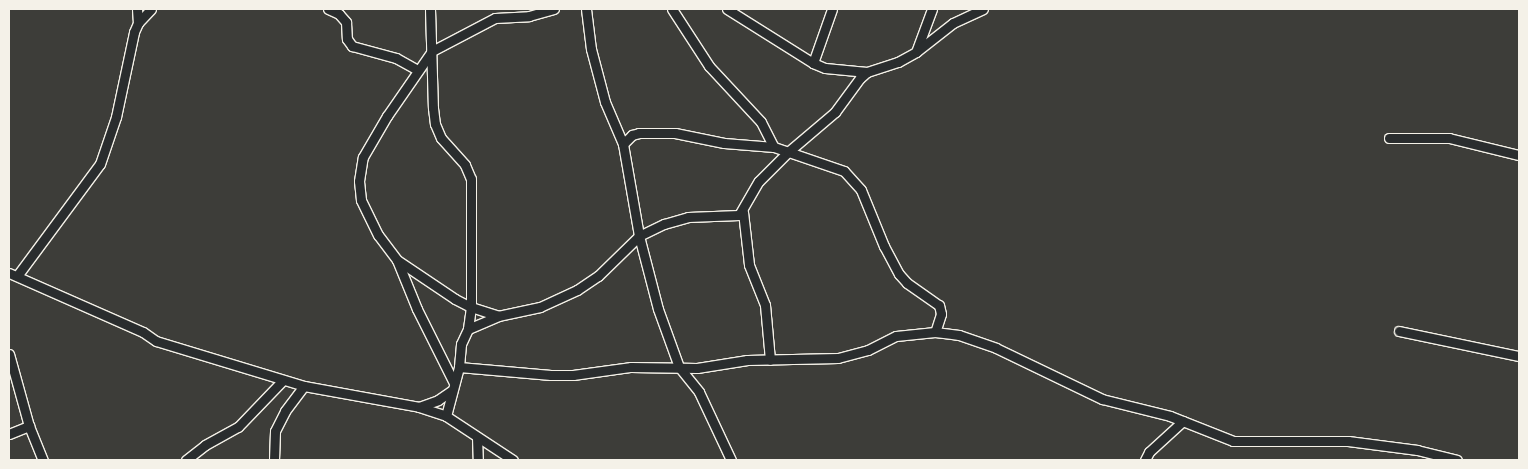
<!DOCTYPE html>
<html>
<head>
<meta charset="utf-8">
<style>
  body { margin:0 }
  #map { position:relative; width:1528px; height:469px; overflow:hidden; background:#3d3d39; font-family:Sriracha,sans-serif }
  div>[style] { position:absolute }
  .roads { filter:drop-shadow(1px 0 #f4f1e8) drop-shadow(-1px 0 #f4f1e8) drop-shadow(0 1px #f4f1e8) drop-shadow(0 -1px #f4f1e8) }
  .street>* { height:9px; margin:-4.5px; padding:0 4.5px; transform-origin:4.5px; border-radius:4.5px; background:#2a2d2e }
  span { translate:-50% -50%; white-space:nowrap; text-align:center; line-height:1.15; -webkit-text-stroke:4px #2a2d2e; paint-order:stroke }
  .frame { position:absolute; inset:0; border:10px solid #f4f1e8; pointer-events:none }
</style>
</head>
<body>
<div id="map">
  <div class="roads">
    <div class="street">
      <div style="left:137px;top:9px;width:14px;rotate:86deg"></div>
      <div style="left:328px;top:9px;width:12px;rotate:24deg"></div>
      <div style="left:339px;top:14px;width:11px;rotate:49deg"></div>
      <div style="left:346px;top:22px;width:17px;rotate:87deg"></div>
      <div style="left:347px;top:39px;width:9px;rotate:54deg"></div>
      <div style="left:352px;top:46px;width:46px;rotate:15.3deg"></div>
      <div style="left:396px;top:58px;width:25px;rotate:29deg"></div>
      <div style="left:430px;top:9px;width:99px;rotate:88.3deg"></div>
      <div style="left:433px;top:108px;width:16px;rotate:83deg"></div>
      <div style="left:435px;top:124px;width:15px;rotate:67deg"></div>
      <div style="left:441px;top:138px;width:36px;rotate:48deg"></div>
      <div style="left:465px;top:165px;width:15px;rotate:67deg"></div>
      <div style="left:471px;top:179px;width:128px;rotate:90deg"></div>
      <div style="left:471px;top:307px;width:22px;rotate:98deg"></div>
      <div style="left:586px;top:9px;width:40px;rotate:82.9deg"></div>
      <div style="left:591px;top:49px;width:55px;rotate:75.2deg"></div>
      <div style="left:605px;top:102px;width:46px;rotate:66.8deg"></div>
      <div style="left:623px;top:144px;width:93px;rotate:80.1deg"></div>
      <div style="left:639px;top:236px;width:75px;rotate:75.4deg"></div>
      <div style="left:658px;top:309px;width:62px;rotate:70.1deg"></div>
      <div style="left:679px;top:367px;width:32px;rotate:51deg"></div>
      <div style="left:699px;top:392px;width:75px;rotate:64.8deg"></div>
      <div style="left:672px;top:9px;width:68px;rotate:57deg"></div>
      <div style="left:709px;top:66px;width:76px;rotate:47.1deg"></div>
      <div style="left:761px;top:122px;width:28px;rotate:63deg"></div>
      <div style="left:727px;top:9px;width:102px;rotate:32.1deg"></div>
      <div style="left:813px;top:63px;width:13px;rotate:23deg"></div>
      <div style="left:825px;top:68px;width:42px;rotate:5.4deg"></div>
      <div style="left:916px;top:52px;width:46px;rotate:-69.6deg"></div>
      <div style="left:813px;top:63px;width:57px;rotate:-70.6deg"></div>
      <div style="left:1389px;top:138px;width:60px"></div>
      <div style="left:1449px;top:138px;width:72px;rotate:13.7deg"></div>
      <div style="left:623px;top:144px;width:13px;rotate:-45deg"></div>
      <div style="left:632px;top:135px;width:7px;rotate:-16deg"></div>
      <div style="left:639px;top:133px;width:36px"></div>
      <div style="left:675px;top:133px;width:50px;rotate:11.5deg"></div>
      <div style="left:724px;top:143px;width:50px;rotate:4.6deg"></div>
      <div style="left:774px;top:147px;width:74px;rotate:18.9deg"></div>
      <div style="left:844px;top:171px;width:25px;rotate:48deg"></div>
      <div style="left:861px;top:190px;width:61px;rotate:67.7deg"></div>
      <div style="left:884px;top:246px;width:32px;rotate:62deg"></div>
      <div style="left:899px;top:274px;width:12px;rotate:48deg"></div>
      <div style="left:907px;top:283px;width:39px;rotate:35deg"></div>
      <div style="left:939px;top:305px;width:9px;rotate:77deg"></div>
      <div style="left:941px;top:314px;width:19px;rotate:108deg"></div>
      <div style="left:743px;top:212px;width:53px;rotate:83.5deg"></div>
      <div style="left:749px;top:265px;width:43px;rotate:68.2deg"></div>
      <div style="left:765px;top:305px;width:55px;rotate:84.8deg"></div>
      <div style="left:397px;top:260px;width:70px;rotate:33.9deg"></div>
      <div style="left:455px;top:299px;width:18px;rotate:27deg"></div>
      <div style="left:471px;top:307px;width:28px;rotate:18deg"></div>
      <div style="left:9px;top:273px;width:146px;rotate:23.8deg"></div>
      <div style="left:143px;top:332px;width:16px;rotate:35deg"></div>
      <div style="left:156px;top:341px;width:155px;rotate:16.9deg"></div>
      <div style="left:304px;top:386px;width:117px;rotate:10.3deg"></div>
      <div style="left:419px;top:407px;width:28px;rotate:18deg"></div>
      <div style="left:446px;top:416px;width:80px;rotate:33.3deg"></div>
      <div style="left:17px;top:276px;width:139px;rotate:-53.5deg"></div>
      <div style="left:100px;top:164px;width:50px;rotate:-71.2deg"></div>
      <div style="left:116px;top:117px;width:87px;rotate:-78deg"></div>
      <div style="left:134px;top:32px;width:10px;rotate:-66deg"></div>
      <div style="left:138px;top:23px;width:19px;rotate:-47deg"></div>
      <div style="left:1399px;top:331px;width:123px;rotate:11.8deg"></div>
      <div style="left:9px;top:354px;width:75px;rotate:74.5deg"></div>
      <div style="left:29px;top:426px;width:37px;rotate:68deg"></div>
      <div style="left:459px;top:367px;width:92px;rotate:5deg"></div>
      <div style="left:551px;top:375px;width:22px"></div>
      <div style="left:573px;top:375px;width:59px;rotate:-7.9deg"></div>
      <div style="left:631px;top:367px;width:66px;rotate:0.9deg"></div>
      <div style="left:697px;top:368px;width:51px;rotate:-9.1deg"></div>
      <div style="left:747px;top:360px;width:91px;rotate:-1.3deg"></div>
      <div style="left:838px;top:358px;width:31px;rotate:-15deg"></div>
      <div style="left:868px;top:350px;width:31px;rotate:-27deg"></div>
      <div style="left:896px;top:336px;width:39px;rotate:-6deg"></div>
      <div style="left:935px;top:332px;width:24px;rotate:7deg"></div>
      <div style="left:959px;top:335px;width:39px;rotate:19deg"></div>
      <div style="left:996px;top:348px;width:118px;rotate:25.7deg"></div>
      <div style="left:1102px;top:399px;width:70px;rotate:14deg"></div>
      <div style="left:1170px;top:416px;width:68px;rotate:21.6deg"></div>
      <div style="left:1233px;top:441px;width:115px"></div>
      <div style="left:1348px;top:441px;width:70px;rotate:7.4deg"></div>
      <div style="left:1417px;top:450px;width:41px;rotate:14deg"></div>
      <div style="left:454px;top:383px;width:83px;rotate:-116.6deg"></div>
      <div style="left:417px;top:309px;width:53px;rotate:-112.2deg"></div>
      <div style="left:397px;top:260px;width:31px;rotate:-127deg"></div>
      <div style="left:378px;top:235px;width:39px;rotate:-116deg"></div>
      <div style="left:361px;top:200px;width:19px;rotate:-96deg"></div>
      <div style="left:359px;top:181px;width:24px;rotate:-81deg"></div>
      <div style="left:363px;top:157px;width:48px;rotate:-59.7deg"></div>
      <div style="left:387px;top:116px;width:79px;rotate:-55.3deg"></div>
      <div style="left:432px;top:51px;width:71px;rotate:-27.6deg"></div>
      <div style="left:495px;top:18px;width:34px;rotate:-3deg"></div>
      <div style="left:529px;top:16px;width:26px;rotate:-16deg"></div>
      <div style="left:419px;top:407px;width:20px;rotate:-20deg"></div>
      <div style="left:438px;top:400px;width:16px;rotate:-35deg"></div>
      <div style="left:446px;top:416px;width:51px;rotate:-75.1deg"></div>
      <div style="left:459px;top:367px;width:23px;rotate:-85deg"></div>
      <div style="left:461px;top:344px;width:17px;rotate:-65deg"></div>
      <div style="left:468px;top:329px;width:33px;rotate:-23deg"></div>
      <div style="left:498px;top:316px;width:43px;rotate:-12.1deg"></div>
      <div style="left:540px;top:307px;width:41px;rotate:-24.7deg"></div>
      <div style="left:577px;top:290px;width:25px;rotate:-34deg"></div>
      <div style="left:598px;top:276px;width:57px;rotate:-44.3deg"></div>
      <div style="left:639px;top:236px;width:28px;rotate:-26deg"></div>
      <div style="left:664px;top:224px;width:25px;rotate:-16deg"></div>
      <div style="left:688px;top:217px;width:51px;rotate:-2.2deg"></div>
      <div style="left:739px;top:215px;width:39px;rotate:-60deg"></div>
      <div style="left:759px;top:181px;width:41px;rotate:-45deg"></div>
      <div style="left:788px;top:152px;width:62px;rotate:-40.4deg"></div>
      <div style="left:835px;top:112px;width:42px;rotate:-53.7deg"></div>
      <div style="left:860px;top:78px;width:9px;rotate:-41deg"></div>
      <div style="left:867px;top:72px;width:33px;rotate:-18deg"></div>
      <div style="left:898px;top:62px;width:21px;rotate:-29deg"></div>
      <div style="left:916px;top:52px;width:47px;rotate:-38.1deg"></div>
      <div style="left:953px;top:23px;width:33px;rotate:-25deg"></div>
      <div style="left:9px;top:434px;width:22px;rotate:-22deg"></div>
      <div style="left:477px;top:437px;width:23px;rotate:88deg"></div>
      <div style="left:186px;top:460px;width:24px;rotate:-38deg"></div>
      <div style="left:205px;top:445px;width:38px;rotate:-29deg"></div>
      <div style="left:238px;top:427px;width:65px;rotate:-46.2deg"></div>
      <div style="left:274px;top:460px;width:29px;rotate:-88deg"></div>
      <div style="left:275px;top:431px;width:22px;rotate:-63deg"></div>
      <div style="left:285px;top:411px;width:31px;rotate:-53deg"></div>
      <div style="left:1145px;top:460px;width:9px;rotate:-63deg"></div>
      <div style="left:1149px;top:452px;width:46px;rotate:-42.4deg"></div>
    </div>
  </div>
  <div class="frame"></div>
</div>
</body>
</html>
